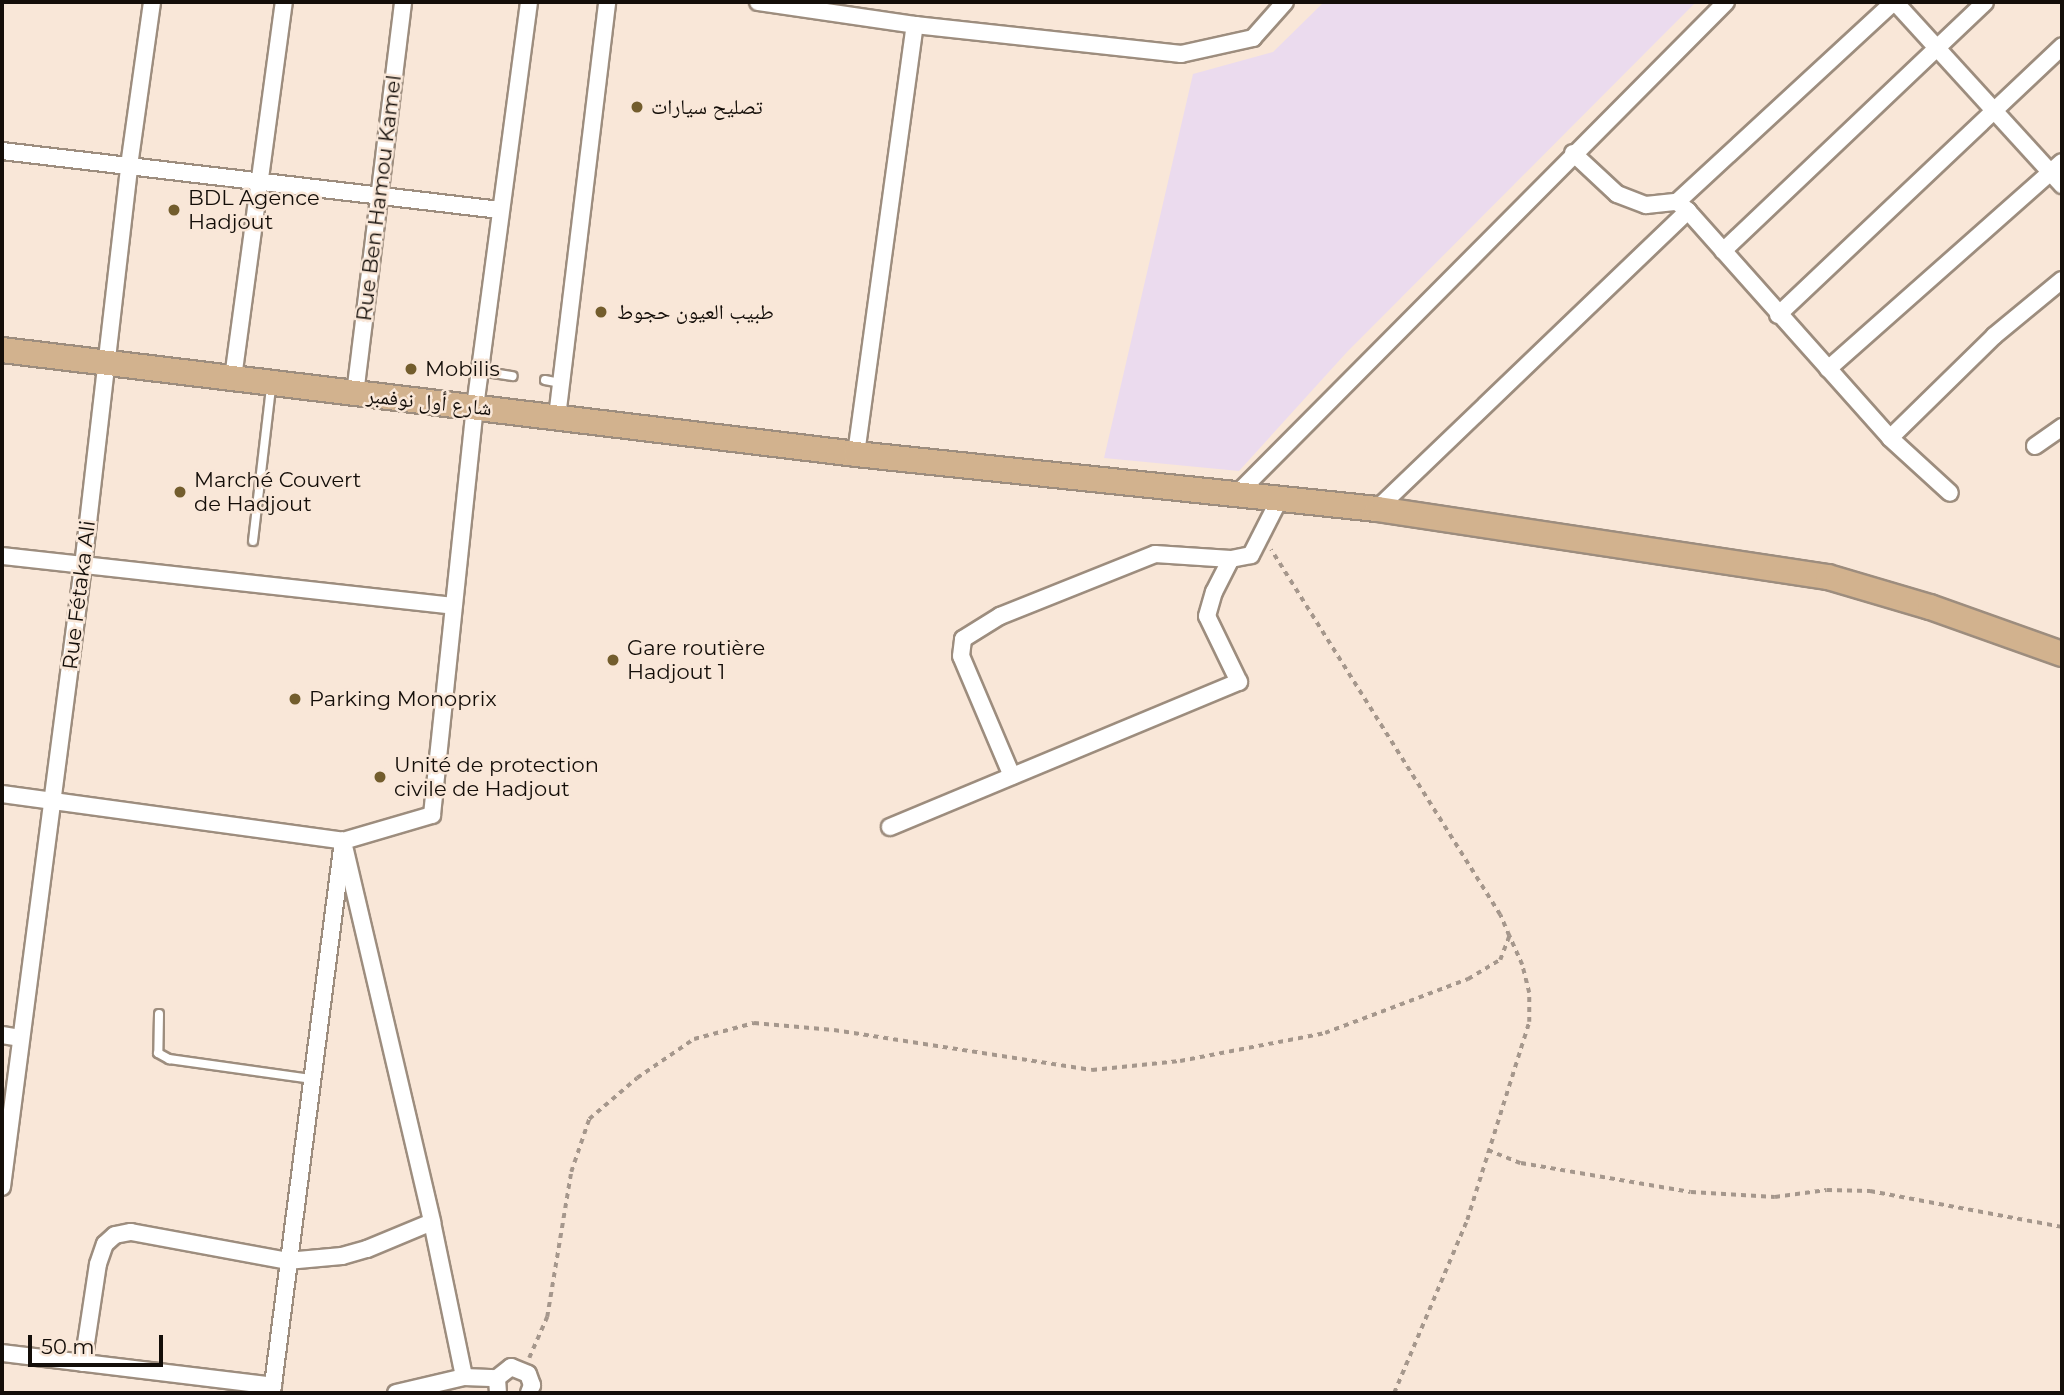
<!DOCTYPE html>
<html>
<head>
<meta charset="utf-8">
<style>
  body { margin:0 }
  #map { position:relative; width:2064px; height:1395px; overflow:hidden; background:#f9e7d8; font-family:Montserrat,"Noto Naskh Arabic",sans-serif }
  div>[style] { position:absolute }
  .commercial>* { inset:0; background:#ebdbee }
  .path>* { height:3.5px; margin-top:-1.75px; transform-origin:0; background:repeating-linear-gradient(90deg,#a5978c 0 5px,transparent 0 10px) }
  .roads { filter:drop-shadow(2px 0 #9d8d7e) drop-shadow(-2px 0 #9d8d7e) drop-shadow(0 2px #9d8d7e) drop-shadow(0 -2px #9d8d7e) }
  .lane>* { height:8px; margin:-4px; padding:0 4px; transform-origin:4px; border-radius:4px; background:#fff }
  .street>* { height:16px; margin:-8px; padding:0 8px; transform-origin:8px; border-radius:8px; background:#fff }
  .primary>* { height:24px; margin:-12px; padding:0 12px; transform-origin:12px; border-radius:12px; background:#d2b28e }
  .dots>* { width:19px; height:19px; translate:-50% -50%; box-sizing:border-box; border:4px solid #f9e7d8; border-radius:50% }
  span { translate:-50% -50%; white-space:nowrap; text-align:center; line-height:1.15; -webkit-text-stroke:5px #f9e7d8; paint-order:stroke }
  .poi-label { font-size:21px; color:#140e09 }
  .left { translate:0 -50%; text-align:left }
  .street-label { font-size:21px; color:#140e09 }
  .frame { position:absolute; inset:0; border:4px solid #140e09; pointer-events:none }
  .scale { position:absolute; left:28px; top:1335px; width:135px; height:32px; box-sizing:border-box; border:4px solid #140e09; border-top:0; padding-left:9px; font-size:21px; line-height:24px; white-space:nowrap; color:#140e09; -webkit-text-stroke:5px #f9e7d8; paint-order:stroke }
</style>
</head>
<body>
<div id="map">
  <div class="commercial">
    <div style="clip-path:polygon(1324px 2px,1696px 2px,1347px 352px,1239px 471px,1104px 458px,1193px 74px,1273px 52px)"></div>
  </div>
  <div class="path">
    <div style="left:1488px;top:1150px;width:35px;rotate:22deg"></div>
    <div style="left:1521px;top:1163px;width:172px;rotate:9.7deg"></div>
    <div style="left:1691px;top:1192px;width:84px;rotate:3.4deg"></div>
    <div style="left:1775px;top:1197px;width:52px;rotate:-7.7deg"></div>
    <div style="left:1827px;top:1190px;width:43px;rotate:1.3deg"></div>
    <div style="left:1870px;top:1191px;width:195px;rotate:10.6deg"></div>
    <div style="left:529px;top:1358px;width:45px;rotate:-66.3deg"></div>
    <div style="left:547px;top:1317px;width:147px;rotate:-80.6deg"></div>
    <div style="left:571px;top:1172px;width:56px;rotate:-71.2deg"></div>
    <div style="left:589px;top:1119px;width:63px;rotate:-40.5deg"></div>
    <div style="left:637px;top:1078px;width:69px;rotate:-34.4deg"></div>
    <div style="left:694px;top:1039px;width:62px;rotate:-14.9deg"></div>
    <div style="left:754px;top:1023px;width:80px;rotate:5deg"></div>
    <div style="left:834px;top:1030px;width:261px;rotate:8.8deg"></div>
    <div style="left:1092px;top:1070px;width:88px;rotate:-5.8deg"></div>
    <div style="left:1180px;top:1061px;width:148px;rotate:-10.9deg"></div>
    <div style="left:1325px;top:1033px;width:153px;rotate:-20.7deg"></div>
    <div style="left:1468px;top:979px;width:37px;rotate:-31deg"></div>
    <div style="left:1500px;top:960px;width:26px;rotate:-69deg"></div>
    <div style="left:1509px;top:936px;width:23px;rotate:-113deg"></div>
    <div style="left:1500px;top:915px;width:431px;rotate:-122.1deg"></div>
    <div style="left:1394px;top:1393px;width:188px;rotate:-67.1deg"></div>
    <div style="left:1467px;top:1220px;width:207px;rotate:-72.6deg"></div>
    <div style="left:1529px;top:1022px;width:29px;rotate:-90deg"></div>
    <div style="left:1529px;top:993px;width:29px;rotate:-104deg"></div>
    <div style="left:1522px;top:965px;width:32px;rotate:-114deg"></div>
  </div>
  <div class="roads">
    <div class="lane">
      <div style="left:480px;top:371px;width:33px;rotate:9deg"></div>
      <div style="left:545px;top:380px;width:16px;rotate:11deg"></div>
      <div style="left:253px;top:541px;width:155px;rotate:-83.3deg"></div>
      <div style="left:159px;top:1014px;width:39px;rotate:91deg"></div>
      <div style="left:158px;top:1053px;width:13px;rotate:29deg"></div>
      <div style="left:169px;top:1059px;width:143px;rotate:8deg"></div>
    </div>
    <div class="street">
      <div style="left:758px;top:2px;width:159px;rotate:8.3deg"></div>
      <div style="left:915px;top:25px;width:268px;rotate:6.2deg"></div>
      <div style="left:1181px;top:54px;width:74px;rotate:-12.5deg"></div>
      <div style="left:1253px;top:38px;width:48px;rotate:-48.4deg"></div>
      <div style="left:1895px;top:2px;width:248px;rotate:47.6deg"></div>
      <div style="left:2px;top:151px;width:501px;rotate:6.76deg"></div>
      <div style="left:1573px;top:153px;width:60px;rotate:43deg"></div>
      <div style="left:1617px;top:194px;width:31px;rotate:21deg"></div>
      <div style="left:1646px;top:205px;width:31px;rotate:-6deg"></div>
      <div style="left:1677px;top:202px;width:14px;rotate:39deg"></div>
      <div style="left:1688px;top:211px;width:304px;rotate:48.3deg"></div>
      <div style="left:1890px;top:438px;width:81px;rotate:42.5deg"></div>
      <div style="left:1677px;top:202px;width:295px;rotate:-42.7deg"></div>
      <div style="left:1723px;top:251px;width:361px;rotate:-43.5deg"></div>
      <div style="left:1778px;top:315px;width:391px;rotate:-43.4deg"></div>
      <div style="left:1828px;top:369px;width:312px;rotate:-41.5deg"></div>
      <div style="left:233px;top:378px;width:379px;rotate:-82.3deg"></div>
      <div style="left:355px;top:394px;width:395px;rotate:-83deg"></div>
      <div style="left:557px;top:417px;width:418px;rotate:-83.1deg"></div>
      <div style="left:1890px;top:438px;width:146px;rotate:-44.4deg"></div>
      <div style="left:1994px;top:336px;width:88px;rotate:-39.5deg"></div>
      <div style="left:2035px;top:446px;width:33px;rotate:-35deg"></div>
      <div style="left:856px;top:454px;width:433px;rotate:-82.2deg"></div>
      <div style="left:1236px;top:495px;width:695px;rotate:-45.17deg"></div>
      <div style="left:1377px;top:509px;width:431px;rotate:-43.8deg"></div>
      <div style="left:2px;top:556px;width:453px;rotate:6.3deg"></div>
      <div style="left:1012px;top:776px;width:130px;rotate:-113deg"></div>
      <div style="left:961px;top:656px;width:17px;rotate:-83deg"></div>
      <div style="left:963px;top:639px;width:44px;rotate:-31.9deg"></div>
      <div style="left:1000px;top:616px;width:167px;rotate:-21.8deg"></div>
      <div style="left:1155px;top:554px;width:76px;rotate:3.8deg"></div>
      <div style="left:1231px;top:559px;width:20px;rotate:-11deg"></div>
      <div style="left:1251px;top:555px;width:62px;rotate:-63deg"></div>
      <div style="left:2px;top:794px;width:344px;rotate:7.8deg"></div>
      <div style="left:343px;top:841px;width:93px;rotate:-16.3deg"></div>
      <div style="left:432px;top:815px;width:410px;rotate:-84deg"></div>
      <div style="left:475px;top:407px;width:409px;rotate:-82.4deg"></div>
      <div style="left:890px;top:827px;width:378px;rotate:-22.6deg"></div>
      <div style="left:1239px;top:682px;width:73px;rotate:-115.9deg"></div>
      <div style="left:1207px;top:616px;width:25px;rotate:-74deg"></div>
      <div style="left:1214px;top:592px;width:37px;rotate:-63deg"></div>
      <div style="left:345px;top:850px;width:382px;rotate:76.8deg"></div>
      <div style="left:432px;top:1222px;width:158px;rotate:78.3deg"></div>
      <div style="left:2px;top:1035px;width:18px;rotate:9deg"></div>
      <div style="left:2px;top:1187px;width:626px;rotate:-82.57deg"></div>
      <div style="left:83px;top:566px;width:403px;rotate:-83.4deg"></div>
      <div style="left:129px;top:166px;width:166px;rotate:-82deg"></div>
      <div style="left:2px;top:1353px;width:273px;rotate:6.9deg"></div>
      <div style="left:83px;top:1363px;width:100px;rotate:-81.4deg"></div>
      <div style="left:98px;top:1264px;width:21px;rotate:-71deg"></div>
      <div style="left:105px;top:1244px;width:13px;rotate:-42deg"></div>
      <div style="left:115px;top:1235px;width:16px;rotate:-11deg"></div>
      <div style="left:131px;top:1232px;width:159px;rotate:10.5deg"></div>
      <div style="left:287px;top:1261px;width:55px;rotate:-5.2deg"></div>
      <div style="left:342px;top:1256px;width:26px;rotate:-16deg"></div>
      <div style="left:367px;top:1249px;width:70px;rotate:-22.6deg"></div>
      <div style="left:272px;top:1393px;width:557px;rotate:-82.67deg"></div>
      <div style="left:396px;top:1393px;width:70px;rotate:-13.2deg"></div>
      <div style="left:464px;top:1377px;width:33px;rotate:2deg"></div>
      <div style="left:498px;top:1393px;width:15px;rotate:-94deg"></div>
      <div style="left:497px;top:1378px;width:18px;rotate:-38deg"></div>
      <div style="left:511px;top:1367px;width:18px;rotate:22deg"></div>
      <div style="left:528px;top:1374px;width:12px;rotate:70deg"></div>
      <div style="left:532px;top:1385px;width:9px;rotate:111deg"></div>
    </div>
    <div class="primary">
      <div style="left:2px;top:350px;width:860px;rotate:6.94deg"></div>
      <div style="left:856px;top:454px;width:524px;rotate:6.03deg"></div>
      <div style="left:1377px;top:509px;width:456px;rotate:8.6deg"></div>
      <div style="left:1828px;top:577px;width:106px;rotate:16.4deg"></div>
      <div style="left:1930px;top:607px;width:140px;rotate:19.6deg"></div>
    </div>
  </div>
  <div class="dots">
    <div style="left:637px;top:107px;background:#735d2d"></div>
    <div style="left:174px;top:210px;background:#735d2d"></div>
    <div style="left:601px;top:312px;background:#735d2d"></div>
    <div style="left:411px;top:369px;background:#735d2d"></div>
    <div style="left:180px;top:492px;background:#735d2d"></div>
    <div style="left:613px;top:660px;background:#735d2d"></div>
    <div style="left:295px;top:699px;background:#735d2d"></div>
    <div style="left:380px;top:777px;background:#735d2d"></div>
  </div>
  <div class="poi-label">
    <span class="left" style="left:651px;top:107px">تصليح سيارات</span>
    <span class="left" style="left:188px;top:210px">BDL Agence<br>Hadjout</span>
    <span class="left" style="left:617px;top:312px">طبيب العيون حجوط</span>
    <span class="left" style="left:425px;top:369px">Mobilis</span>
    <span class="left" style="left:194px;top:492px">Marché Couvert<br>de Hadjout</span>
    <span class="left" style="left:627px;top:660px">Gare routière<br>Hadjout 1</span>
    <span class="left" style="left:309px;top:699px">Parking Monoprix</span>
    <span class="left" style="left:394px;top:777px">Unité de protection<br>civile de Hadjout</span>
  </div>
  <div class="street-label">
    <span style="left:379px;top:198px;rotate:-83deg">Rue Ben Hamou Kamel</span>
    <span style="left:429px;top:402px;rotate:6deg">شارع أول نوفمبر</span>
    <span style="left:79px;top:595px;rotate:-83deg">Rue Fétaka Ali</span>
  </div>
  <div class="frame"></div>
  <div class="scale">50 m</div>
</div>
</body>
</html>
